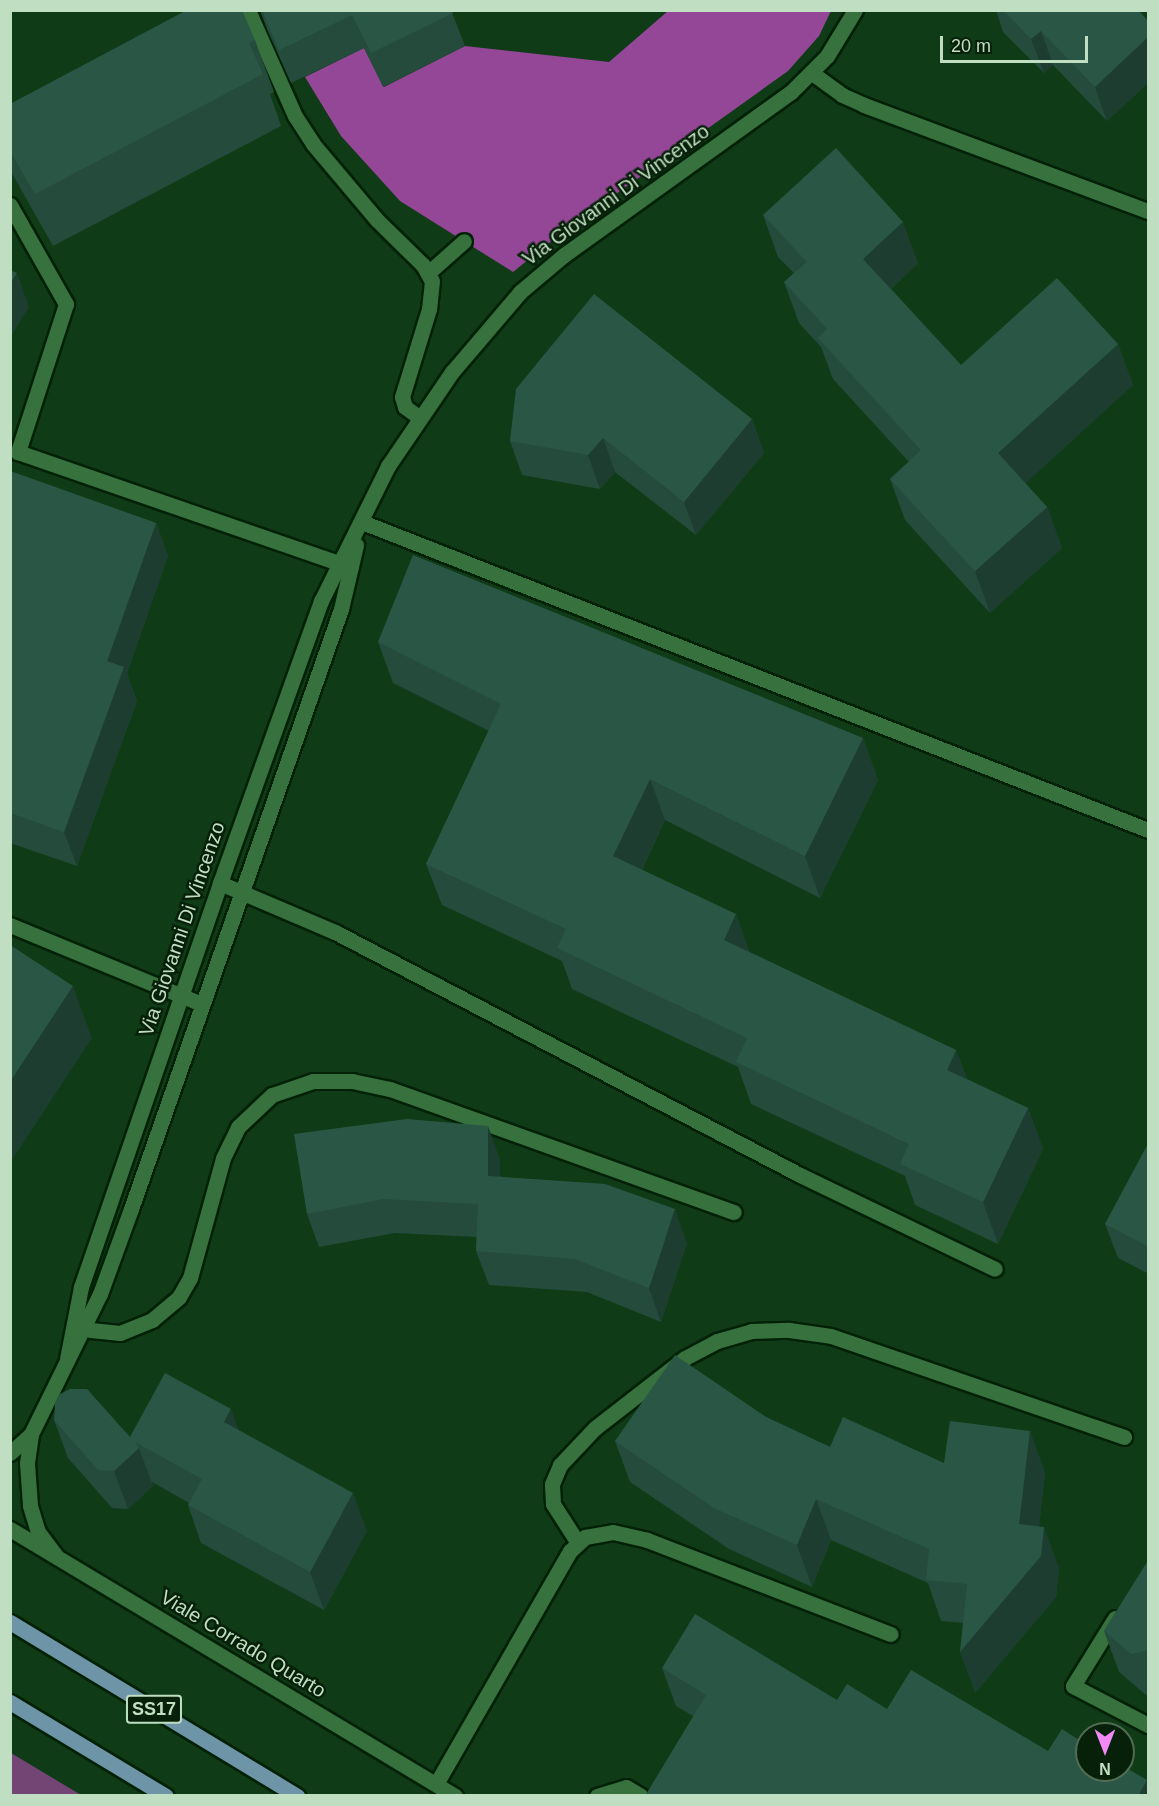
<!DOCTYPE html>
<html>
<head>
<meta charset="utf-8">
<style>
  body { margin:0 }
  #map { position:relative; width:1159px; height:1806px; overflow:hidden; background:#0f3c16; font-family:Arial,sans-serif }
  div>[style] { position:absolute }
  .green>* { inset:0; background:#734575 }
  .forest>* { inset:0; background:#944797 }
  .roads { filter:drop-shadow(2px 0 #022107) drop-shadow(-2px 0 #022107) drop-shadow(0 2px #022107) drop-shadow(0 -2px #022107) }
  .lane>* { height:15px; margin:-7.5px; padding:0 7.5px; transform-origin:7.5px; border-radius:7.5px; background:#37713d }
  .street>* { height:15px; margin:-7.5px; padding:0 7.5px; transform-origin:7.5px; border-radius:7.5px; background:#37713d }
  .primary>* { height:15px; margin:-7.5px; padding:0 7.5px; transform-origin:7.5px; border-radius:7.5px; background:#6d95a7 }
  .wall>* { inset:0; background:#244b3b }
  .shaded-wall>* { inset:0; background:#1d3d30 }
  .building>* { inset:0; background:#2a5745 }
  span { translate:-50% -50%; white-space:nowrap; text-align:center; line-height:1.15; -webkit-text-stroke:5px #07200a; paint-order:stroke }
  .shield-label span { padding:2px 4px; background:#07200a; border:2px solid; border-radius:4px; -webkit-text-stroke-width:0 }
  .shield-label { font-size:18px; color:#c0dec1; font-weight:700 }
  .street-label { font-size:20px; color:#c0dec1 }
  .frame { position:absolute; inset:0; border:12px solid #c0dec1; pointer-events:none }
  .north { position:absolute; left:1075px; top:1722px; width:60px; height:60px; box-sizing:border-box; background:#07200a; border:2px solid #516c53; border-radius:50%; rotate:180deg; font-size:16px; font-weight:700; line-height:24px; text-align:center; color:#c0dec1 }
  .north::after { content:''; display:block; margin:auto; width:21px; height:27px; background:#f18af4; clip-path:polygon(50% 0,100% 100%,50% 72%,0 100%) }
  .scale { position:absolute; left:940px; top:36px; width:148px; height:27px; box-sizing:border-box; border:3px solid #c0dec1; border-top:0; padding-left:8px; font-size:18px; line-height:21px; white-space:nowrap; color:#c0dec1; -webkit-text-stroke:4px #07200a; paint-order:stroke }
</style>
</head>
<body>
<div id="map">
  <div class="green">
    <div style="clip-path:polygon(10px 1753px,11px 1753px,81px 1795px,11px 1795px)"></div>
  </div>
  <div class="forest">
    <div style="clip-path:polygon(668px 11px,831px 11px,819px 36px,788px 71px,560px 234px,513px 272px,400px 201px,341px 136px,305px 77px,364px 48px,384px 87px,465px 46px,609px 62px)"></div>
  </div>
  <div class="roads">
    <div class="lane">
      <div style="left:248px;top:10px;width:116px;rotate:66.1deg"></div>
      <div style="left:295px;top:116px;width:33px;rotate:57deg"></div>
      <div style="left:313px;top:144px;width:99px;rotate:49.9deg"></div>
      <div style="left:377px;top:220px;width:64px;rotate:44.4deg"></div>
      <div style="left:423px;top:265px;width:18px;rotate:61deg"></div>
      <div style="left:432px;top:281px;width:28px;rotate:96deg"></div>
      <div style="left:429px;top:309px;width:92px;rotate:107.1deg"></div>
      <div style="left:402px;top:397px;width:10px;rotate:73deg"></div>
      <div style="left:405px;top:407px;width:17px;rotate:36deg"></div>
      <div style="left:10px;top:205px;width:114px;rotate:60.5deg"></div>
      <div style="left:66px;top:304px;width:156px;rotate:108deg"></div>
      <div style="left:18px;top:452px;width:352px;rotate:19.1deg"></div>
      <div style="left:428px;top:273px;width:48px;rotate:-41.6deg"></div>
      <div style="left:220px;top:883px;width:125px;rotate:23.1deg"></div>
      <div style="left:335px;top:932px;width:525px;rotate:27.59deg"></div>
      <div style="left:800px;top:1175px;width:216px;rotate:25.7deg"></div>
      <div style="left:10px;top:925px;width:208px;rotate:22.4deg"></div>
      <div style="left:74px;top:1324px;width:18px;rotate:19deg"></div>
      <div style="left:91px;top:1330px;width:29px;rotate:6deg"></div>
      <div style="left:120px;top:1333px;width:35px;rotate:-22deg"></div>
      <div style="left:152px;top:1320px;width:35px;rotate:-40deg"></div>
      <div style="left:179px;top:1297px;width:22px;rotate:-60deg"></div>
      <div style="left:190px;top:1278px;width:124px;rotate:-74.6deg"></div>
      <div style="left:223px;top:1158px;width:34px;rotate:-64deg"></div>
      <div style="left:238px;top:1127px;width:47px;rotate:-43.3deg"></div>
      <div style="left:272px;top:1095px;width:43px;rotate:-18.9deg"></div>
      <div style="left:313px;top:1081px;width:39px"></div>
      <div style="left:352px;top:1081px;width:39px;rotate:12deg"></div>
      <div style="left:390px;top:1089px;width:365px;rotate:19.7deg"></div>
      <div style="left:578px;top:1543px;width:46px;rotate:-122.7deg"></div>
      <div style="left:553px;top:1504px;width:20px;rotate:-93deg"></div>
      <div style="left:552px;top:1484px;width:21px;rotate:-67deg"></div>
      <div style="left:560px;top:1465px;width:51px;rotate:-46.6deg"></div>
      <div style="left:595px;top:1428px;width:114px;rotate:-37.9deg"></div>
      <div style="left:685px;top:1358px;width:36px;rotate:-28deg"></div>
      <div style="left:717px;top:1341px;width:35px;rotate:-16deg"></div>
      <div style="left:751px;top:1331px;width:38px;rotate:-2deg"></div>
      <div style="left:789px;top:1330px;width:42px;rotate:8.1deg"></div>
      <div style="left:831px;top:1336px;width:310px;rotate:19deg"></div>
      <div style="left:1115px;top:1618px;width:80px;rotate:121.7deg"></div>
      <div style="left:1073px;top:1686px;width:85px;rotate:27.5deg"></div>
      <div style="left:436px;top:1784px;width:269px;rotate:-60.1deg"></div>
      <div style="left:570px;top:1551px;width:21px;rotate:-43deg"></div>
      <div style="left:585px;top:1537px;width:28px;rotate:-10deg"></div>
      <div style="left:613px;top:1532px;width:35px;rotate:13deg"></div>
      <div style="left:647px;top:1540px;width:261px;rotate:21.1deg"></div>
      <div style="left:597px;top:1796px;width:30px;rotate:-17deg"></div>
      <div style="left:626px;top:1787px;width:17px;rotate:31deg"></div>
    </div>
    <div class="street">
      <div style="left:812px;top:73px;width:37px;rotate:36deg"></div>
      <div style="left:842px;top:95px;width:24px;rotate:24deg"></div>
      <div style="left:864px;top:105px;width:303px;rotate:20.5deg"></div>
      <div style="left:362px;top:522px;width:844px;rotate:21.4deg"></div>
      <div style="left:67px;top:1359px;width:73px;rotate:-79deg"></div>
      <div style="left:81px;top:1287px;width:427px;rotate:-71deg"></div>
      <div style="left:220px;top:883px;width:300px;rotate:-70.3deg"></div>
      <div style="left:321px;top:601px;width:151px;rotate:-63.6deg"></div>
      <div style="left:388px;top:466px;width:114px;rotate:-55.8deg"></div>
      <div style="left:452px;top:372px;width:105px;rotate:-49.6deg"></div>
      <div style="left:520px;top:292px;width:57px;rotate:-40.1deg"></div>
      <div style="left:564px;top:255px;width:279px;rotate:-35.7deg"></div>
      <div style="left:791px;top:92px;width:51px;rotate:-45deg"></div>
      <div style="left:827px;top:56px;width:54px;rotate:-58.7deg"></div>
      <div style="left:10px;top:1453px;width:28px;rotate:-42deg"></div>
      <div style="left:10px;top:1529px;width:519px;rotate:30.96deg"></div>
      <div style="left:57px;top:1557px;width:31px;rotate:-127deg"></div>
      <div style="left:38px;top:1532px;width:28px;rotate:-107deg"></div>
      <div style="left:30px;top:1505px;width:42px;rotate:-94.1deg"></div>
      <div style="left:27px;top:1463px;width:29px;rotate:-82deg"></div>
      <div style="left:31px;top:1434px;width:156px;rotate:-63.8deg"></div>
      <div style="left:100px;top:1294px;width:90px;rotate:-70deg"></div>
      <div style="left:131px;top:1209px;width:636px;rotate:-70.71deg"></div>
      <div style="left:341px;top:609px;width:66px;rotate:-76.8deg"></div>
    </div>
    <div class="primary">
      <div style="left:10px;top:1622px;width:336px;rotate:31.2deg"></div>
      <div style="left:10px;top:1702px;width:182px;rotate:31.1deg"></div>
    </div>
  </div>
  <div class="wall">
    <div style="clip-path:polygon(260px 10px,451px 10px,465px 46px,383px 87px,364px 48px,291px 83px,267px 29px)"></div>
    <div style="clip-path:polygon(996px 10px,1138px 10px,1149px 22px,1149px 82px,1107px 121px,1053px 65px,1044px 73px,1003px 32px)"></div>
    <div style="clip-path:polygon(255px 40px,274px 92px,270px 94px,281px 126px,53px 246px,10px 170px,10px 104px)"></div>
    <div style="clip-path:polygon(763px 215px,918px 263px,891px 289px,961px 365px,1118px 344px,1133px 385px,1025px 483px,1047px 507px,1062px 548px,990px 613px,905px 520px,890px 479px,909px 462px,833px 379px,821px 347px,799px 323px,784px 282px,794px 273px,778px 257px)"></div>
    <div style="clip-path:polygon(752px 419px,764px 453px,696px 535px,615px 472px,600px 489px,522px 475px,510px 441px)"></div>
    <div style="clip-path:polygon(10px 471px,156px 523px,168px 556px,127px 673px,137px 701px,77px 866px,10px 843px)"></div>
    <div style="clip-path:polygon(378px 642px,863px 738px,878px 780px,820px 898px,665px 820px,642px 870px,751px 953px,956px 1050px,967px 1079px,1028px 1108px,1043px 1149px,998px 1244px,915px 1205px,905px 1176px,751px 1104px,738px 1067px,572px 989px,562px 961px,442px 905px,426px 864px,489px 731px,393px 683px)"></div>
    <div style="clip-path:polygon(1149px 1142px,1149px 1274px,1118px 1258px,1105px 1224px)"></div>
    <div style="clip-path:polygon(500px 1160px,500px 1176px,687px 1243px,661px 1322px,587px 1292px,489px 1285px,476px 1251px,477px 1237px,395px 1233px,319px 1247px,307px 1214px)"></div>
    <div style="clip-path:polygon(766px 1417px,830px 1447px,944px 1463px,1045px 1472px,1039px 1526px,1059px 1568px,1056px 1597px,975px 1693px,963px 1623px,941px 1621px,928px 1583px,831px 1540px,812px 1587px,729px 1549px,630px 1482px,615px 1441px)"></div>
    <div style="clip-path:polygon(54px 1420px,130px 1437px,239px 1431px,367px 1531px,324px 1610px,201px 1543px,188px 1505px,189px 1503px,152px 1482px,153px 1486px,128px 1509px,112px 1508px,68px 1458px)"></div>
    <div style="clip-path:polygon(1149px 1559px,1149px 1695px,1146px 1695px,1119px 1672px,1104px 1631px)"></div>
    <div style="clip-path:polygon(662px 1668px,887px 1709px,1048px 1751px,1147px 1780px,1149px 1786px,1149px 1796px,693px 1716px,676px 1706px)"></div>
  </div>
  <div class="shaded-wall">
    <div style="clip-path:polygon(1041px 31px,1053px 65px,1044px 73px,1031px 39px)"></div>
    <div style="clip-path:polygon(1149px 36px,1149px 82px,1107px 121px,1095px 87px)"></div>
    <div style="clip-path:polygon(903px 222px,918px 263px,879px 300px,863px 259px)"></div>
    <div style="clip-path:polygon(17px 273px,29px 307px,10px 338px,10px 284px)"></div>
    <div style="clip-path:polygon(1118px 344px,1133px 385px,1013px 495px,998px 453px)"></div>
    <div style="clip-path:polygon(752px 419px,764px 453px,696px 535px,684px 502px)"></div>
    <div style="clip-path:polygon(603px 438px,615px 472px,600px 489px,588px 455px)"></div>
    <div style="clip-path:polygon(1047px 507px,1062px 548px,990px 613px,975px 571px)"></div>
    <div style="clip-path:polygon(156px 523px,168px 556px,127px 673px,137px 701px,77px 866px,64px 832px,107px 661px)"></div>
    <div style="clip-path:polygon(863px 738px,878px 780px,820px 898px,805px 856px)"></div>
    <div style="clip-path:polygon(650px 779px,665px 820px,628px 898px,613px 856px)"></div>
    <div style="clip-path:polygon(736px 914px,751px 955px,724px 940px)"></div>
    <div style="clip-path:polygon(73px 986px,92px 1038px,10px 1163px,10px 1082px)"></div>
    <div style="clip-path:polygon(956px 1050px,971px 1091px,947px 1070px)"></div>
    <div style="clip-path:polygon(1028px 1108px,1043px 1149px,998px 1244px,983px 1202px)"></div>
    <div style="clip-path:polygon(488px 1126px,500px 1160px,500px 1209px,488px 1176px)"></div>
    <div style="clip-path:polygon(675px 1209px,687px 1243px,661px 1322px,649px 1288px)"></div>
    <div style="clip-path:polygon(231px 1409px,245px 1447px,224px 1422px)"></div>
    <div style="clip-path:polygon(1030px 1431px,1045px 1472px,1035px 1564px,1044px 1527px,1059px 1568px,1056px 1597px,975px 1693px,960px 1652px,1019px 1524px)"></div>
    <div style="clip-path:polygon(139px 1448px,153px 1486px,128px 1509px,114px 1471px)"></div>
    <div style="clip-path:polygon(353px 1493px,367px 1531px,324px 1610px,310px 1572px)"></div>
    <div style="clip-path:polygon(816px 1499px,831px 1540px,812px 1587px,797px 1545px)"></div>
    <div style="clip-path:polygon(1147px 1780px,1149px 1786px,1149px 1796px,1138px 1796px)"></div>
  </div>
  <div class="building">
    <div style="clip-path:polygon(187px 10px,242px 10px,255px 40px,249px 43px,263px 74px,35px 194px,10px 151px,10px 104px)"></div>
    <div style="clip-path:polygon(262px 10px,451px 10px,453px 13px,371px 53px,352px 15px,279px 50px)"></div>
    <div style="clip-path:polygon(1003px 10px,1138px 10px,1149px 22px,1149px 36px,1095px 87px,1041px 31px,1031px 39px)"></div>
    <div style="clip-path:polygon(836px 148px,903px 222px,863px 259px,961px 365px,1057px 278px,1118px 344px,998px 453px,1047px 507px,975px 571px,890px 479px,921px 450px,818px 338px,827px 329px,784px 282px,807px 262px,763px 215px)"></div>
    <div style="clip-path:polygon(10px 270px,17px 273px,10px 284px)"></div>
    <div style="clip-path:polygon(594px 294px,752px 419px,684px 502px,603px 438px,588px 455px,510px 441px,516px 389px)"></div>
    <div style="clip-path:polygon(10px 471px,156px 523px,107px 661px,124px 667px,64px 832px,10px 813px)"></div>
    <div style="clip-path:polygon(413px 555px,863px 738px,805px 856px,650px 779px,613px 856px,736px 914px,724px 940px,956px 1050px,947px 1070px,1028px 1108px,983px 1202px,900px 1164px,909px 1144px,736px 1062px,747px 1038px,557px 948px,566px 929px,426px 864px,501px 704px,378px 642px)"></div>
    <div style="clip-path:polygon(10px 945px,73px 986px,10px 1082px)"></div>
    <div style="clip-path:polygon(407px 1119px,488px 1126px,488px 1176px,605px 1184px,675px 1209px,649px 1288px,575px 1259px,476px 1251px,478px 1204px,383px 1199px,307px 1214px,294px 1134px)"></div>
    <div style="clip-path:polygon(1149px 1142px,1149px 1247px,1105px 1224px)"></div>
    <div style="clip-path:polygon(675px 1355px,766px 1417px,830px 1447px,843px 1417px,944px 1463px,950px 1421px,1030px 1431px,1019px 1524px,1044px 1527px,1041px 1556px,960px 1652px,967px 1584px,926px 1580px,929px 1549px,816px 1499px,797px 1545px,714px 1508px,615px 1441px)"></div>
    <div style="clip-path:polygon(165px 1373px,231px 1409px,224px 1422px,353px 1493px,310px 1572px,188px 1505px,202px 1479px,135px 1442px,139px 1448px,114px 1471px,98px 1470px,54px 1420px,55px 1403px,60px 1394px,70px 1389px,87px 1389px,130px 1437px)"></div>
    <div style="clip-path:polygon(1149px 1559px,1149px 1650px,1131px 1654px,1104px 1631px)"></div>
    <div style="clip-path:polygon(695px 1614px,837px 1700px,847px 1684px,887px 1709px,911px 1670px,1048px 1751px,1062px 1729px,1087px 1745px,1087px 1770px,1123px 1770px,1123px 1766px,1147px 1780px,1138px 1796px,645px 1796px,706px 1695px,662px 1668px)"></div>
  </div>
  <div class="shield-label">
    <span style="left:154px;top:1709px">SS17</span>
  </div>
  <div class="street-label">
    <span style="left:616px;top:195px;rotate:-36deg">Via Giovanni Di Vincenzo</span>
    <span style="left:182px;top:929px;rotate:-71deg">Via Giovanni Di Vincenzo</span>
    <span style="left:243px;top:1644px;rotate:31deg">Viale Corrado Quarto</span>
  </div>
  <div class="frame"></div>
  <div class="north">N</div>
  <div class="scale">20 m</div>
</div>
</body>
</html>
